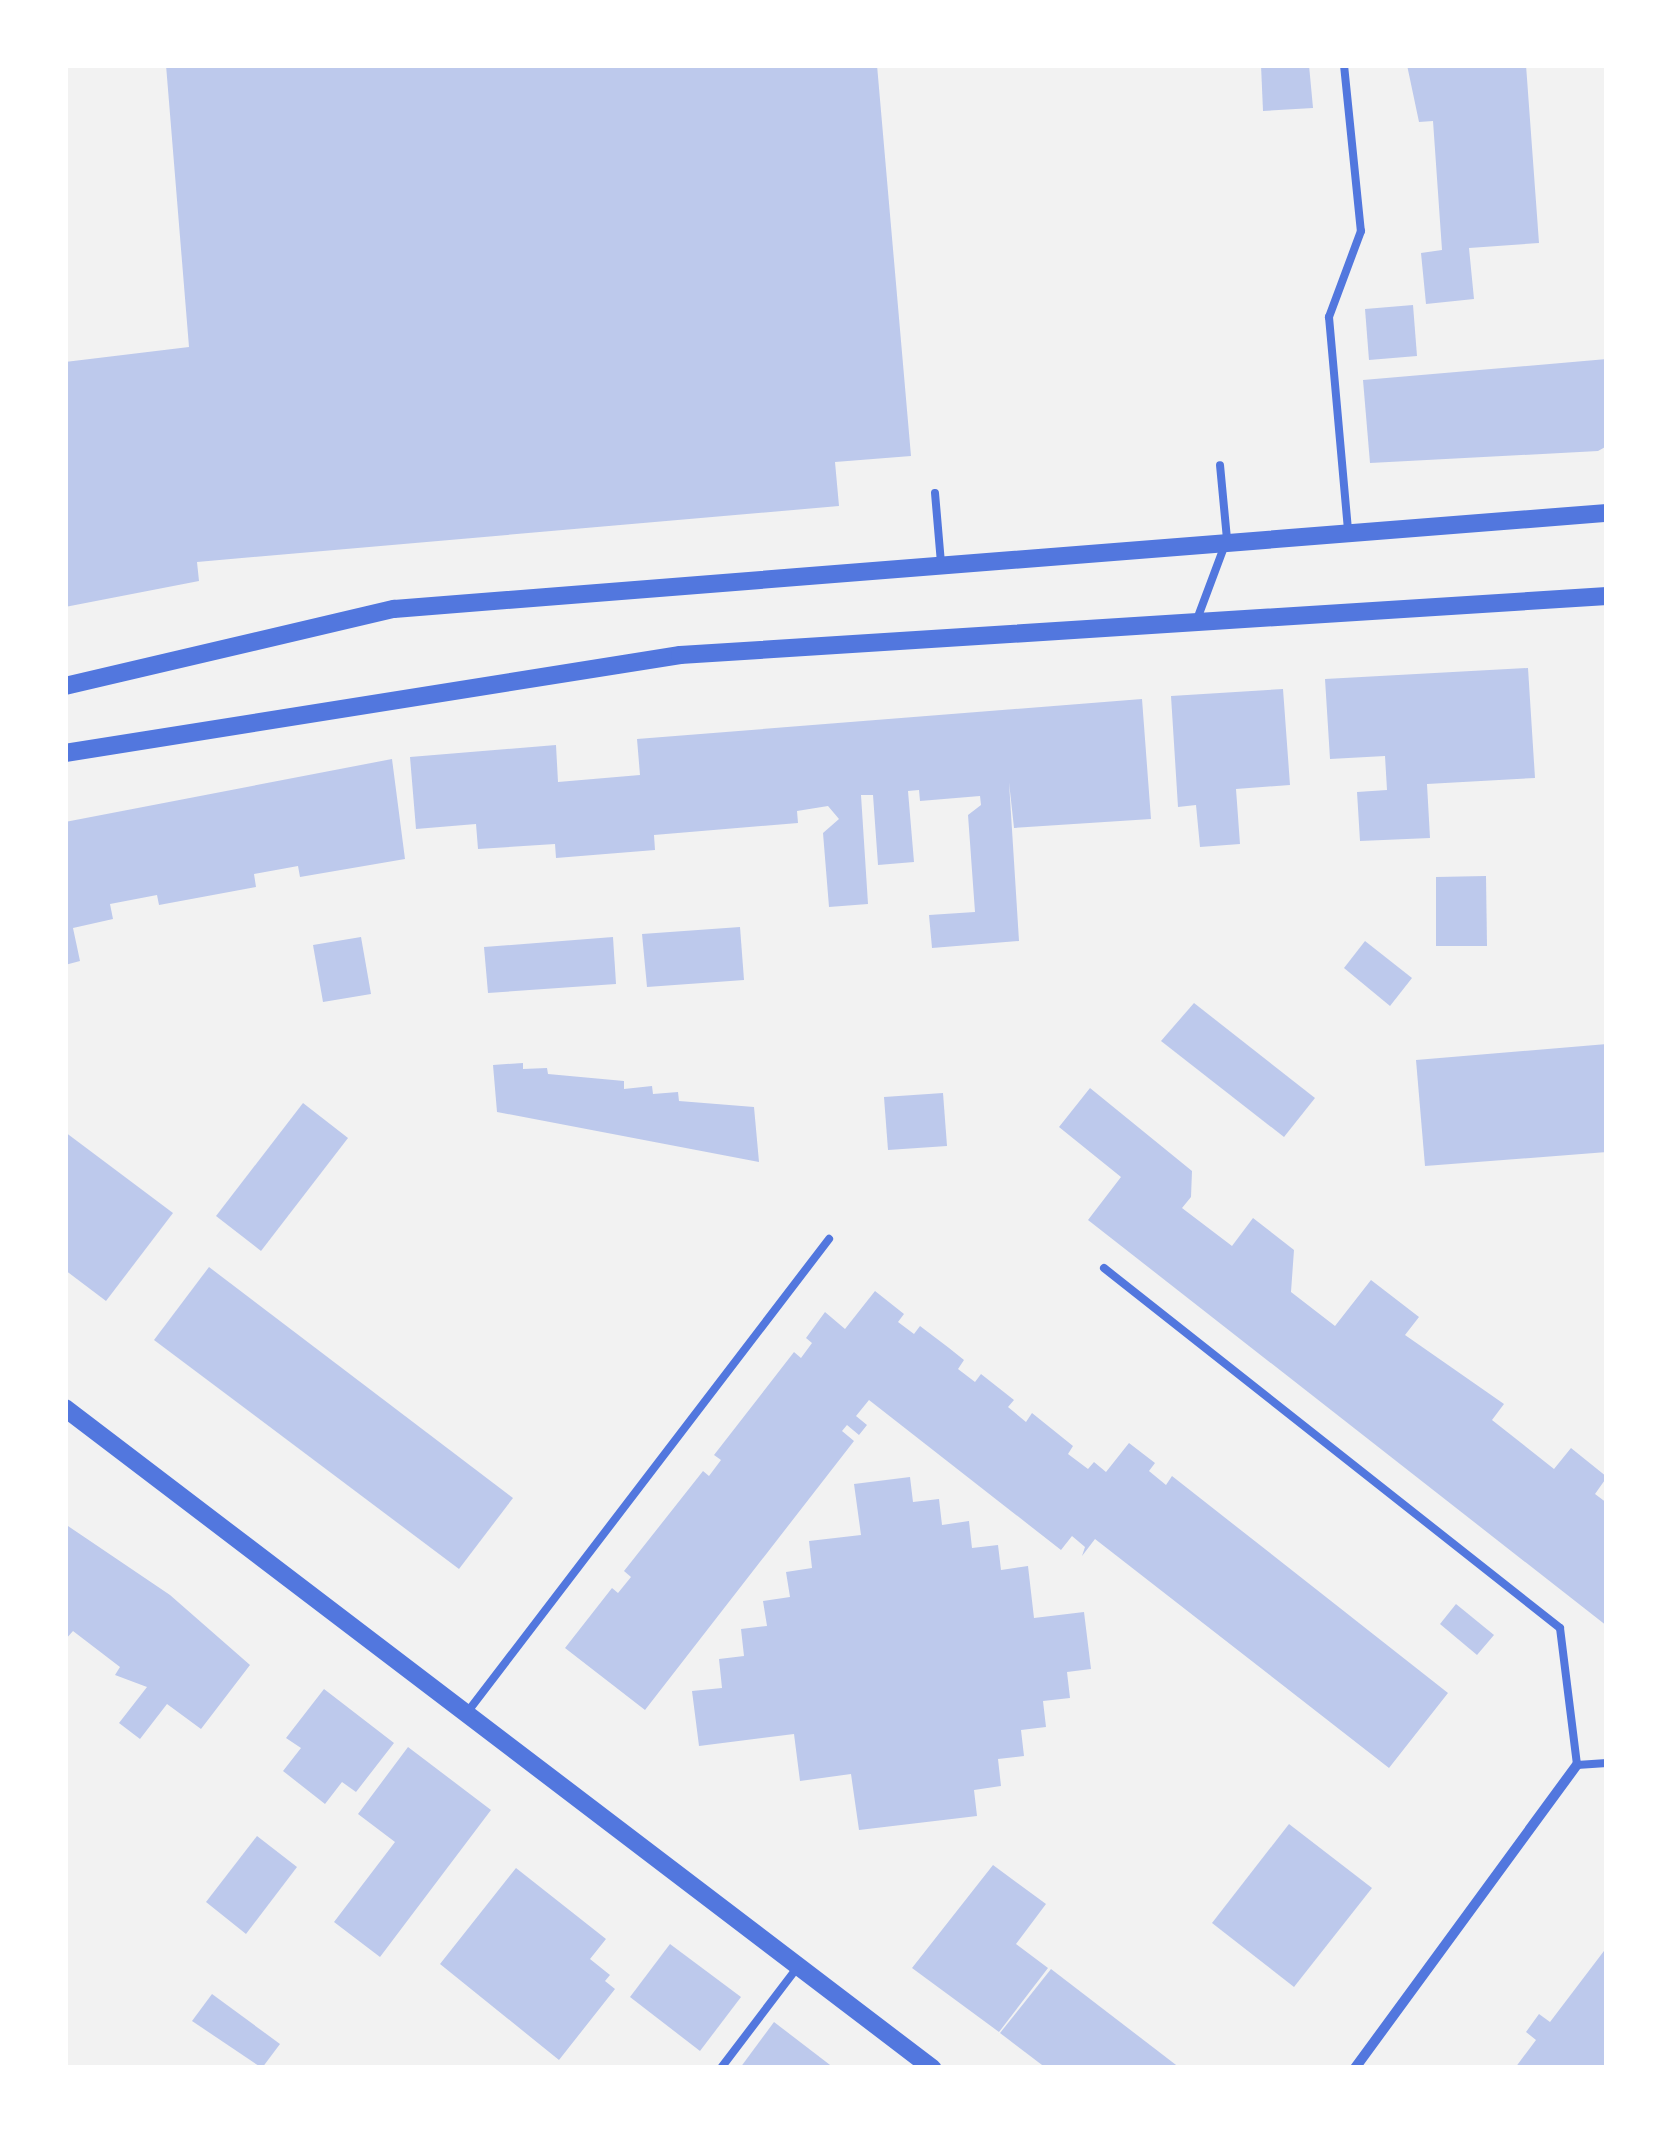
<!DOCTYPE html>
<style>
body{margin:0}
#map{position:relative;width:1672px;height:2133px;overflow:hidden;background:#f2f2f2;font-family:"Zilla Slab",serif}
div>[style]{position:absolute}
.building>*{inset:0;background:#bdc9ec}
.service>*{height:8px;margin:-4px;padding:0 4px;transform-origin:4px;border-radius:4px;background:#5277de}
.minor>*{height:10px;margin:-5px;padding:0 5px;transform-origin:5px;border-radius:5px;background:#5277de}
.tertiary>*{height:18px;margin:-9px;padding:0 9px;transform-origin:9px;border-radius:9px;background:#5277de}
span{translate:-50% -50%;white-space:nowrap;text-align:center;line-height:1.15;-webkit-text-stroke:8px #fff;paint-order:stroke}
.frame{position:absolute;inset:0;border:68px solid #fff;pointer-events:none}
</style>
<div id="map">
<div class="building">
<i style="clip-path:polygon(166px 65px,877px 65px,911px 456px,835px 462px,839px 506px,197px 562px,199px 581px,65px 607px,65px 362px,189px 347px)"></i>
<i style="clip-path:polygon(1261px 65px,1309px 65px,1313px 108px,1263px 111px)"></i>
<i style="clip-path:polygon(1407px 65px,1526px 65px,1539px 243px,1469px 248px,1474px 299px,1426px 304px,1421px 253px,1442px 250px,1433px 121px,1419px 122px)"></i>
<i style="clip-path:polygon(1413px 305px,1417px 356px,1369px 360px,1365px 309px)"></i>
<i style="clip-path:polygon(1607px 359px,1607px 446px,1598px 451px,1370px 463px,1363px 380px)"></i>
<i style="clip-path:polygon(1528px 668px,1535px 778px,1427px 784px,1430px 838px,1360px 841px,1357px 792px,1387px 790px,1385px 756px,1330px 759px,1325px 679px)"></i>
<i style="clip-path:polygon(1283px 689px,1290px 785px,1236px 789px,1240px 844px,1200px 847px,1196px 805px,1178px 807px,1171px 696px)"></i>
<i style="clip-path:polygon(1142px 699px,1151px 819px,1014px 828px,1009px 782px,1019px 941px,932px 948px,929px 915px,975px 912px,968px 815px,981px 805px,980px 796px,920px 801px,919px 790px,908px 791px,914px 862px,878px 865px,873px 795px,861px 795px,868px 904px,829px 907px,823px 833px,839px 819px,828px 806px,797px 811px,798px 823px,654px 835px,655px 850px,556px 858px,555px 844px,478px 849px,476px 824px,416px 829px,410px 757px,556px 745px,558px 782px,640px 775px,637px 739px)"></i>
<i style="clip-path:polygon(392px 759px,405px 859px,300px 877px,298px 866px,254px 874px,256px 887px,159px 905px,157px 895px,110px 904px,113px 919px,73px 928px,80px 961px,65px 965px,65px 822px)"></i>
<i style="clip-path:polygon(1486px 876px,1487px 946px,1436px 946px,1436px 877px)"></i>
<i style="clip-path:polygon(740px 927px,744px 980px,647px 987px,642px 934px)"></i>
<i style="clip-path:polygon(361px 937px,371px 994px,323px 1002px,313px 945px)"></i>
<i style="clip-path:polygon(613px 937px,616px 984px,488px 993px,484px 947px)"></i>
<i style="clip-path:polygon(1365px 941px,1412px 978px,1390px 1006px,1344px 968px)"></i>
<i style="clip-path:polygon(1194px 1003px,1315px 1098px,1284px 1137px,1161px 1041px)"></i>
<i style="clip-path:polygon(1607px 1044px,1607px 1152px,1425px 1166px,1416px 1060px)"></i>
<i style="clip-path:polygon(523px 1063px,523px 1069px,547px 1068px,548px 1074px,624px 1081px,624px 1089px,652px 1086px,653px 1094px,678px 1092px,679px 1101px,754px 1107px,759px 1162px,497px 1112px,493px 1065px)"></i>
<i style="clip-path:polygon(1090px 1088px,1192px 1171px,1191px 1197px,1182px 1208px,1232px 1246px,1253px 1218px,1294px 1250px,1291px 1292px,1335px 1326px,1371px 1280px,1419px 1317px,1405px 1335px,1504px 1404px,1492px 1420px,1554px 1469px,1571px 1448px,1607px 1477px,1595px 1494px,1607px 1503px,1607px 1626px,1088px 1220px,1121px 1177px,1059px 1127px)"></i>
<i style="clip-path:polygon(943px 1093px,947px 1146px,888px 1150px,884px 1097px)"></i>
<i style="clip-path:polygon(303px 1103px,348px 1138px,261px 1251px,216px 1216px)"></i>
<i style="clip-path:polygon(65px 1132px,173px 1213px,106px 1301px,65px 1270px)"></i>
<i style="clip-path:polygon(209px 1267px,513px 1498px,459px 1569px,154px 1340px)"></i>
<i style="clip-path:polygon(875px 1291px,904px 1314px,898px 1322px,914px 1334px,920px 1326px,949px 1348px,964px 1360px,958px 1369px,975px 1382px,981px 1374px,1014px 1400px,1008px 1407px,1026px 1422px,1032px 1413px,1073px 1446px,1068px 1454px,1088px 1469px,1094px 1462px,1106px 1472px,1129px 1443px,1155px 1463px,1149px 1471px,1166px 1485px,1172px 1476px,1448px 1693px,1389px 1768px,1095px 1539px,1082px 1556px,1085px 1547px,1072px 1536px,1061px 1550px,869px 1400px,856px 1416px,867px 1425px,859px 1435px,847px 1425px,842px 1431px,854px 1441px,645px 1710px,565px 1648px,612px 1588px,618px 1593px,631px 1577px,624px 1571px,703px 1471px,709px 1476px,721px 1460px,714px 1455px,794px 1352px,801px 1358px,812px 1343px,806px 1338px,825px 1312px,845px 1329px)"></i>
<i style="clip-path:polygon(910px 1477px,913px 1502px,939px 1499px,942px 1525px,969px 1521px,972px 1548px,998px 1545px,1001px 1570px,1028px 1566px,1034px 1618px,1084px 1612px,1091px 1669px,1067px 1672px,1070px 1698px,1043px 1701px,1046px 1727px,1021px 1730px,1024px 1756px,998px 1759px,1001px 1786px,974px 1790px,977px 1816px,859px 1830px,851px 1774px,800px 1781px,794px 1734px,699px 1746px,692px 1691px,722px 1688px,719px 1659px,744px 1656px,741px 1629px,767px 1626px,763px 1601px,790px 1597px,786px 1572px,812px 1568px,809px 1541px,861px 1535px,854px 1484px)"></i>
<i style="clip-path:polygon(65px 1524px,170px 1595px,250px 1665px,201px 1729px,167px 1704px,140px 1739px,119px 1723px,147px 1687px,115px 1675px,120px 1667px,73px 1631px,65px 1640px)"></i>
<i style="clip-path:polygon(1456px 1604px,1494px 1635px,1477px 1655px,1440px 1624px)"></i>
<i style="clip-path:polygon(324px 1689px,394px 1743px,356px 1792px,342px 1782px,325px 1804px,283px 1771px,301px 1748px,286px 1738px)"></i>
<i style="clip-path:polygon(408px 1747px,491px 1810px,380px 1957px,334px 1922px,395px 1842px,358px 1814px)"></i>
<i style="clip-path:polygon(1289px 1824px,1372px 1888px,1294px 1987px,1212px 1923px)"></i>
<i style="clip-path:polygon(257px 1836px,297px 1867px,246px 1934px,206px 1902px)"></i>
<i style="clip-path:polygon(993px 1865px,1046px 1904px,1016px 1944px,1048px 1968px,999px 2032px,912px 1968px)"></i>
<i style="clip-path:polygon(516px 1868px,606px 1939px,590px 1959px,610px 1975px,605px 1981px,615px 1989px,559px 2060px,440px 1964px)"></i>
<i style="clip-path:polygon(670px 1944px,741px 1997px,700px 2051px,630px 1997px)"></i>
<i style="clip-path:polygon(1607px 1947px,1607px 2068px,1515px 2068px,1536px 2040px,1526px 2032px,1539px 2014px,1550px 2022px)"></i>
<i style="clip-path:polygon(1051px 1969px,1180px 2068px,1046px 2068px,1000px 2033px)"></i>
<i style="clip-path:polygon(212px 1994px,280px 2044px,262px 2068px,192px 2021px)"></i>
<i style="clip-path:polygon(774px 2022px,834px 2068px,740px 2068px)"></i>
</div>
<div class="service">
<i style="left:1344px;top:65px;width:167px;rotate:84.2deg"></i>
<i style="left:1361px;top:231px;width:92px;rotate:110.4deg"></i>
<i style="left:1329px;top:317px;width:213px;rotate:84.9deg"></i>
<i style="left:935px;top:493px;width:70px;rotate:85.1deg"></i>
<i style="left:1196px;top:622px;width:89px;rotate:-69.5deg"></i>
<i style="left:1227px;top:539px;width:74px;rotate:-95.4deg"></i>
<i style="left:1104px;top:1268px;width:581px;rotate:38.29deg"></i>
<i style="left:1560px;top:1628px;width:138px;rotate:82.9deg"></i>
<i style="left:1577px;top:1765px;width:30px;rotate:-4deg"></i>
<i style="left:469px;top:1710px;width:593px;rotate:-52.61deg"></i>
<i style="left:721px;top:2068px;width:126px;rotate:-52.8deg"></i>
</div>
<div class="minor">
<i style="left:1355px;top:2068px;width:376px;rotate:-53.8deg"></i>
</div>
<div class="tertiary">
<i style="left:65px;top:686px;width:338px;rotate:-13.2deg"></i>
<i style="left:394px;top:609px;width:1217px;rotate:-4.53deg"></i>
<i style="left:65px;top:753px;width:623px;rotate:-9.05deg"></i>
<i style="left:680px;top:655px;width:929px;rotate:-3.64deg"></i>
<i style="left:65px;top:1408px;width:1090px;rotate:37.28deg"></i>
</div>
<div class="frame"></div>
</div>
